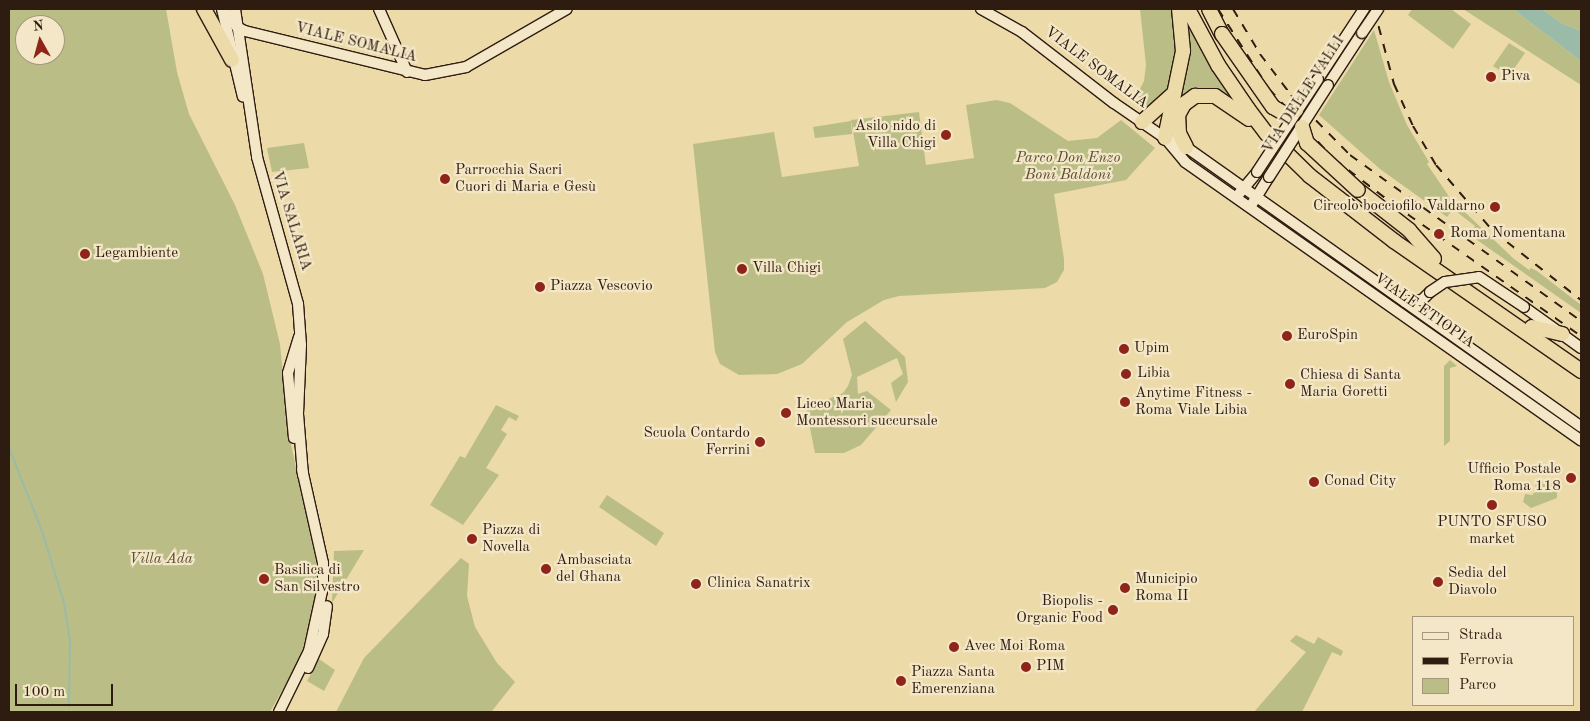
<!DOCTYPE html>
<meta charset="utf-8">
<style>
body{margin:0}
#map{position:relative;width:1590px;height:721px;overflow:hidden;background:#ecdaa9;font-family:"Old Standard TT",serif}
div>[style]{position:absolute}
.green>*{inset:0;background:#babe86}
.water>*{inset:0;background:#99bba8}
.stream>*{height:2px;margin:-1px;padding:0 1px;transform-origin:1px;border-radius:1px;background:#99bba8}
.roads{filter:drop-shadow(1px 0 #2f1c11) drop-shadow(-1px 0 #2f1c11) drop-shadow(0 1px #2f1c11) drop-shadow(0 -1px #2f1c11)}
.secondary>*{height:10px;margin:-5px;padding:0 5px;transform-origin:5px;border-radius:5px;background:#f3e7c7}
.highway>*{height:14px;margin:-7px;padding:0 7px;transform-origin:7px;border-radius:7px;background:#ecdaa9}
.rail>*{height:2px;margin-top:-1px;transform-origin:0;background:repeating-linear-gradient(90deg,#2f1c11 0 9px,transparent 0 18px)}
.bridges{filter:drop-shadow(1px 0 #2f1c11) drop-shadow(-1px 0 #2f1c11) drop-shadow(0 1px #2f1c11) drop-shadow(0 -1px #2f1c11)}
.secondary-bridge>*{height:10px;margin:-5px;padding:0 5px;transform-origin:5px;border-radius:5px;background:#f3e7c7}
.highway-bridge>*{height:14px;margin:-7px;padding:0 7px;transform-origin:7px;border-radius:7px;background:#ecdaa9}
.dots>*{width:14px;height:14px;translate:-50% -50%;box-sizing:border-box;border:2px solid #f3e7c7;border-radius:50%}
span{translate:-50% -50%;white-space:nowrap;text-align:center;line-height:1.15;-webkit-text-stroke:4.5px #f3e7c7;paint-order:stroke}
.street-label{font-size:15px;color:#2f1c11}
.poi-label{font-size:15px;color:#2f1c11}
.left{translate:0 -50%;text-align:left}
.right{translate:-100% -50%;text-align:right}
.park-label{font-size:15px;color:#594d34;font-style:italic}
.frame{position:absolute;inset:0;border:10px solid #2f1c11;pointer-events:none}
.legend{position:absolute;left:1412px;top:616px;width:162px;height:90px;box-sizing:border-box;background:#f3e7c7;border:1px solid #a5967e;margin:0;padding:6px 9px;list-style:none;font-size:15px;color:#2f1c11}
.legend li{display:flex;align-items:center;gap:10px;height:25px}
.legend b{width:25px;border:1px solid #a5967e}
.north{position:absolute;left:15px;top:15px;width:50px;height:50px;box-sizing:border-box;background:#f3e7c7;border:1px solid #a5967e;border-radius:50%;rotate:353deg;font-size:14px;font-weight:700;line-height:20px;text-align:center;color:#2f1c11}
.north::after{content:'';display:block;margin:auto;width:18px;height:22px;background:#8f2418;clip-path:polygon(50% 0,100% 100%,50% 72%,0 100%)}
.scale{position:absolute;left:15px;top:684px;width:98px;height:22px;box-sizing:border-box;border:2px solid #2f1c11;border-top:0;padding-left:6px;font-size:15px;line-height:18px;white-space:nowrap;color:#2f1c11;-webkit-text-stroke:4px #f3e7c7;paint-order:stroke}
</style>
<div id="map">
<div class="green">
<i style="clip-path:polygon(evenodd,9px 9px,166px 9px,177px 72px,189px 114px,235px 205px,263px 274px,280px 344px,289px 435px,317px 565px,319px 581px,301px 657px,270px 712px,9px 712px,9px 9px,25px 25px,55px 25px,55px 55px,25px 55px,25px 25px)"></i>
<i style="clip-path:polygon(1140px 9px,1176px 9px,1180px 46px,1172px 92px,1152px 110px,1137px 95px,1144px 81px,1146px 65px)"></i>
<i style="clip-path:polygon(1412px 9px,1451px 9px,1471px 24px,1453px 49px,1408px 15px)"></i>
<i style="clip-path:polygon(1463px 9px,1513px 9px,1581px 61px,1581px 85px)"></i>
<i style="clip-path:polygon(1542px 9px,1581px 9px,1581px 31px,1561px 23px)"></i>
<i style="clip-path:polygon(1184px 11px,1242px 107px,1208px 91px,1172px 117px)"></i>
<i style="clip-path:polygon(1374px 30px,1389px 82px,1407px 125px,1429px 162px,1427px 164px,1450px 198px,1514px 259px,1529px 270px,1531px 268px,1537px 271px,1581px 305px,1581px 313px,1470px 235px,1475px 226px,1453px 209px,1447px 217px,1380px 169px,1319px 115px)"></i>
<i style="clip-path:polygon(1509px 43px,1525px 53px,1509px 76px,1493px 66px)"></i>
<i style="clip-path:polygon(996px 100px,1010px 103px,1068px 141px,1097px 138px,1121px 120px,1155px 148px,1126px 180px,1054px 194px,1064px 259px,1064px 270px,1057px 282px,1045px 288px,899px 296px,884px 300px,847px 322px,802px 364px,777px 374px,739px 375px,720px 364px,715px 352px,693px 144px,774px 132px,782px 177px,859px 166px,851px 120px,919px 112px,926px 165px,974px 158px,966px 105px)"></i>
<i style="clip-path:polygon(851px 121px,852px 134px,815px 138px,813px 127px)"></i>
<i style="clip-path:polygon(304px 143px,309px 168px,272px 172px,267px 148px)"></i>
<i style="clip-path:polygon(865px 321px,905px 357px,908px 382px,896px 402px,891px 383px,903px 374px,897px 358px,857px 377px,858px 394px,867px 391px,891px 410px,861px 445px,844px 453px,815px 453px,806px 408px,843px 393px,848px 386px,852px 375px,843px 339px)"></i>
<i style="clip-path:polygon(1450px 360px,1457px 366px,1450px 368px,1450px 441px,1444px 446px,1444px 366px)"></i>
<i style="clip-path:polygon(496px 405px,519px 416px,516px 421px,509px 417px,501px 430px,507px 434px,486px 468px,499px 475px,463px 525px,430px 505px,460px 456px,465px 458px)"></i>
<i style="clip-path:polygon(1557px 481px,1557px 498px,1531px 508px,1523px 502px,1525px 494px,1532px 495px,1535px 492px,1536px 482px)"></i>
<i style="clip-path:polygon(607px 495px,664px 533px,656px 546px,599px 507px)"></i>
<i style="clip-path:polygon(364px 550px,332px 603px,334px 551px)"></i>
<i style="clip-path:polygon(461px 558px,469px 564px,467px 596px,475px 627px,497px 663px,515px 682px,492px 711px,336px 712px,364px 658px)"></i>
<i style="clip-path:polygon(1296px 635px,1314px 644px,1318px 637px,1343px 651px,1341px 656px,1332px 652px,1302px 712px,1254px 712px,1306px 652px,1290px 641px)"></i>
<i style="clip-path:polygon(319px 659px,335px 670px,324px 691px,307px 681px)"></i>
</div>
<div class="water">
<i style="clip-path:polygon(1513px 9px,1542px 9px,1561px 23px,1581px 31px,1581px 61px)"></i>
</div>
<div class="stream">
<i style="left:9px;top:448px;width:89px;rotate:68.3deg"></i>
<i style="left:42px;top:531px;width:75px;rotate:73deg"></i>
<i style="left:64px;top:603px;width:37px;rotate:81deg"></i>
<i style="left:70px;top:640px;width:67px;rotate:90.9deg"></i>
</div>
<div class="roads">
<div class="secondary">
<i style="left:222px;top:9px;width:90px;rotate:76.6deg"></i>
<i style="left:223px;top:9px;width:23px;rotate:52deg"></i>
<i style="left:237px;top:27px;width:9px;rotate:27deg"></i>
<i style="left:245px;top:31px;width:185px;rotate:13.7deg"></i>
<i style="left:425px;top:75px;width:42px;rotate:-11deg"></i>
<i style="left:466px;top:67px;width:116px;rotate:-29.9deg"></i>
<i style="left:235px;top:9px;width:150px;rotate:81.5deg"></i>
<i style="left:257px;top:157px;width:153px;rotate:74.4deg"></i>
<i style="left:298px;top:304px;width:41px;rotate:85.8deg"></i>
<i style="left:301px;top:345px;width:69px;rotate:92.5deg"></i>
<i style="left:298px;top:414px;width:61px;rotate:85.3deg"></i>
<i style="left:379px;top:9px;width:69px;rotate:66deg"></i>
<i style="left:981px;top:9px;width:47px;rotate:29.3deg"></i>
<i style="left:1022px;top:32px;width:116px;rotate:37.7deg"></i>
<i style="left:1114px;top:103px;width:62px;rotate:34.5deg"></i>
<i style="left:1165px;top:138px;width:23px;rotate:23deg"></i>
<i style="left:1186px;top:147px;width:484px;rotate:35.3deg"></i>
<i style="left:1318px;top:79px;width:84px;rotate:-56.7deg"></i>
<i style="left:1328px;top:85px;width:62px;rotate:-56.8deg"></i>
<i style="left:1166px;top:139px;width:30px;rotate:50deg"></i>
<i style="left:1185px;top:162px;width:484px;rotate:35.1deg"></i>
<i style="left:1238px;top:195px;width:30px;rotate:-50deg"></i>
<i style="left:1252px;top:204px;width:32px;rotate:-58deg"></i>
<i style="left:1405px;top:302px;width:17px;rotate:-7deg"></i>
<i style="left:1422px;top:300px;width:11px;rotate:-45deg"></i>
<i style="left:1524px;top:307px;width:70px;rotate:35.7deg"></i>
<i style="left:294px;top:438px;width:65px;rotate:-95.3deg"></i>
<i style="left:288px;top:373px;width:38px;rotate:-73deg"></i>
<i style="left:308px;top:668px;width:37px;rotate:-66deg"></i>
<i style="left:323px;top:634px;width:28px;rotate:-82deg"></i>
<i style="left:279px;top:712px;width:68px;rotate:-63.8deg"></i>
<i style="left:309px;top:651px;width:66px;rotate:-77.7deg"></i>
<i style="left:323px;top:587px;width:24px;rotate:-90deg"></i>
<i style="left:323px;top:563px;width:96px;rotate:-102.6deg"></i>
</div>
<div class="highway">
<i style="left:204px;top:9px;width:58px;rotate:61.2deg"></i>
<i style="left:1188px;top:9px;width:64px;rotate:61.8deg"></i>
<i style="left:1218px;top:65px;width:53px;rotate:55.7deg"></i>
<i style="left:1248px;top:109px;width:31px;rotate:53deg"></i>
<i style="left:1267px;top:134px;width:60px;rotate:44.3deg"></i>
<i style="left:1310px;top:176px;width:106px;rotate:37.7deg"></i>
<i style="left:1394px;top:241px;width:228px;rotate:34.8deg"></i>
<i style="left:1209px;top:9px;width:28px;rotate:63deg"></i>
<i style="left:1142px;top:122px;width:42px;rotate:-42.1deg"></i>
<i style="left:1165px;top:138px;width:89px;rotate:-78.3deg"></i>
<i style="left:1183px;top:51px;width:42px;rotate:-95.4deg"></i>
<i style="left:1186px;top:147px;width:16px;rotate:-117deg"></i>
<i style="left:1179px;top:133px;width:18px;rotate:-93deg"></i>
<i style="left:1178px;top:115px;width:13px;rotate:-61deg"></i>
<i style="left:1184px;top:104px;width:14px;rotate:-36deg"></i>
<i style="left:1195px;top:96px;width:20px"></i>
<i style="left:1215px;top:96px;width:41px;rotate:34.1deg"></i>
<i style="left:1358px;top:190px;width:65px;rotate:38.1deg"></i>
<i style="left:1409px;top:230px;width:38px;rotate:49deg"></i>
<i style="left:1532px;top:327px;width:31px;rotate:13deg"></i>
</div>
</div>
<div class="rail">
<i style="left:1218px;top:9px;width:95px;rotate:57.5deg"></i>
<i style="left:1269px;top:89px;width:96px;rotate:47.1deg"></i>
<i style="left:1334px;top:159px;width:74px;rotate:37.3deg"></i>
<i style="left:1393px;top:204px;width:230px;rotate:35.1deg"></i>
<i style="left:1233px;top:9px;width:52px;rotate:59deg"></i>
<i style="left:1260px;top:54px;width:51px;rotate:52.9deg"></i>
<i style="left:1291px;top:95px;width:84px;rotate:45.5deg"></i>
<i style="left:1350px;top:155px;width:284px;rotate:35.7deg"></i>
<i style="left:1374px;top:9px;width:78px;rotate:75.1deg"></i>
<i style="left:1394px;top:84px;width:46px;rotate:65.7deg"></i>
<i style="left:1413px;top:126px;width:45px;rotate:59.5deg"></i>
<i style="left:1436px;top:165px;width:87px;rotate:49.2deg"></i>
<i style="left:1493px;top:231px;width:112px;rotate:38.1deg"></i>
</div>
<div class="bridges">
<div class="secondary-bridge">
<i style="left:1362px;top:33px;width:29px;rotate:-56deg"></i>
<i style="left:1257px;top:172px;width:111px;rotate:-56.7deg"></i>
<i style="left:1269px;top:177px;width:109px;rotate:-57.3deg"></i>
<i style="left:1430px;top:292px;width:18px;rotate:-34deg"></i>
<i style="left:1445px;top:282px;width:34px;rotate:-8deg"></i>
<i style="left:1479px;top:277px;width:54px;rotate:33.7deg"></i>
</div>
<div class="highway-bridge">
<i style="left:1222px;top:34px;width:89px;rotate:55.1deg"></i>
<i style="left:1273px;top:107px;width:14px;rotate:30deg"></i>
<i style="left:1285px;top:114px;width:12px;rotate:-20deg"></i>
<i style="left:1302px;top:127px;width:17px;rotate:73deg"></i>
<i style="left:1307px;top:143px;width:69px;rotate:42.7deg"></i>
</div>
</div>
<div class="dots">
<i style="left:1491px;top:77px;background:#8f2418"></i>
<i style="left:946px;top:135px;background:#8f2418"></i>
<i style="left:445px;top:179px;background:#8f2418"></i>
<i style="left:1495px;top:207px;background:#8f2418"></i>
<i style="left:1439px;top:234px;background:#8f2418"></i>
<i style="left:85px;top:254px;background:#8f2418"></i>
<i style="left:742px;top:269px;background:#8f2418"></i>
<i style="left:540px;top:287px;background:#8f2418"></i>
<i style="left:1287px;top:336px;background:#8f2418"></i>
<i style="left:1124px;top:349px;background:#8f2418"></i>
<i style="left:1126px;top:374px;background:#8f2418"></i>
<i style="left:1290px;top:384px;background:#8f2418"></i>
<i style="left:1125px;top:402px;background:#8f2418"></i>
<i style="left:786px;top:413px;background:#8f2418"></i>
<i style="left:760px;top:442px;background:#8f2418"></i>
<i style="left:1571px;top:478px;background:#8f2418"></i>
<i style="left:1314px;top:482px;background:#8f2418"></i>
<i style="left:1492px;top:505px;background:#8f2418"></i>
<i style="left:472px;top:539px;background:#8f2418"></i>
<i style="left:546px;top:569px;background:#8f2418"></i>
<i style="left:264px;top:579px;background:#8f2418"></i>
<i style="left:1438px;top:582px;background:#8f2418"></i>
<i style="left:696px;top:584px;background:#8f2418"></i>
<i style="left:1125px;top:588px;background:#8f2418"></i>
<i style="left:1113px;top:610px;background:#8f2418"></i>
<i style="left:954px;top:647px;background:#8f2418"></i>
<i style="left:1026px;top:667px;background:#8f2418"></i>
<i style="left:901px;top:681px;background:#8f2418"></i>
</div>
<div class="street-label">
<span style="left:356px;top:43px;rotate:14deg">VIALE SOMALIA</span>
<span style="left:1096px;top:68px;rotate:37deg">VIALE SOMALIA</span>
<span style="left:1304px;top:95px;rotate:-57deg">VIA DELLE VALLI</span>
<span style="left:291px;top:221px;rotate:73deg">VIA SALARIA</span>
<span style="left:1424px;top:311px;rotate:35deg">VIALE ETIOPIA</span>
</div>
<div class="poi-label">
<span class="left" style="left:1501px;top:77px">Piva</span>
<span class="right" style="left:936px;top:135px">Asilo nido di<br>Villa Chigi</span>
<span class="left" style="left:455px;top:179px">Parrocchia Sacri<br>Cuori di Maria e Gesù</span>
<span class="right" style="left:1485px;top:207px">Circolo bocciofilo Valdarno</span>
<span class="left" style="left:1450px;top:234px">Roma Nomentana</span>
<span class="left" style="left:95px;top:254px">Legambiente</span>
<span class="left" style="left:752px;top:269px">Villa Chigi</span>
<span class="left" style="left:550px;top:287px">Piazza Vescovio</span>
<span class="left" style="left:1297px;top:336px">EuroSpin</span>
<span class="left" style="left:1134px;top:349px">Upim</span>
<span class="left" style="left:1137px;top:374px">Libia</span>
<span class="left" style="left:1300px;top:384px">Chiesa di Santa<br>Maria Goretti</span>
<span class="left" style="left:1135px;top:402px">Anytime Fitness -<br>Roma Viale Libia</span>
<span class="left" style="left:796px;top:413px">Liceo Maria<br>Montessori succursale</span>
<span class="right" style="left:750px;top:442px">Scuola Contardo<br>Ferrini</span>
<span class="right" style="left:1561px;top:478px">Ufficio Postale<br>Roma 118</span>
<span class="left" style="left:1324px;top:482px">Conad City</span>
<span style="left:1492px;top:531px">PUNTO SFUSO<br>market</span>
<span class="left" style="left:482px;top:539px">Piazza di<br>Novella</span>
<span class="left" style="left:556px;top:569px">Ambasciata<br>del Ghana</span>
<span class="left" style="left:274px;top:579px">Basilica di<br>San Silvestro</span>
<span class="left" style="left:1448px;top:582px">Sedia del<br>Diavolo</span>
<span class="left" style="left:1135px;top:588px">Municipio<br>Roma II</span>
<span class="left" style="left:707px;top:584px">Clinica Sanatrix</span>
<span class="right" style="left:1103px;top:610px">Biopolis -<br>Organic Food</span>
<span class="left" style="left:964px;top:647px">Avec Moi Roma</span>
<span class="left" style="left:1036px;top:667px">PIM</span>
<span class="left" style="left:911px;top:681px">Piazza Santa<br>Emerenziana</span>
</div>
<div class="park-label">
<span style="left:1068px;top:167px">Parco Don Enzo<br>Boni Baldoni</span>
<span style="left:161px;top:560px">Villa Ada</span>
</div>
<div class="frame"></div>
<ul class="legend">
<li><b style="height:6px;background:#f3e7c7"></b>Strada</li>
<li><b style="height:6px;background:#2f1c11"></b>Ferrovia</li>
<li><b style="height:14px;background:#babe86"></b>Parco</li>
</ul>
<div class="north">N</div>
<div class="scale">100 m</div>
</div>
